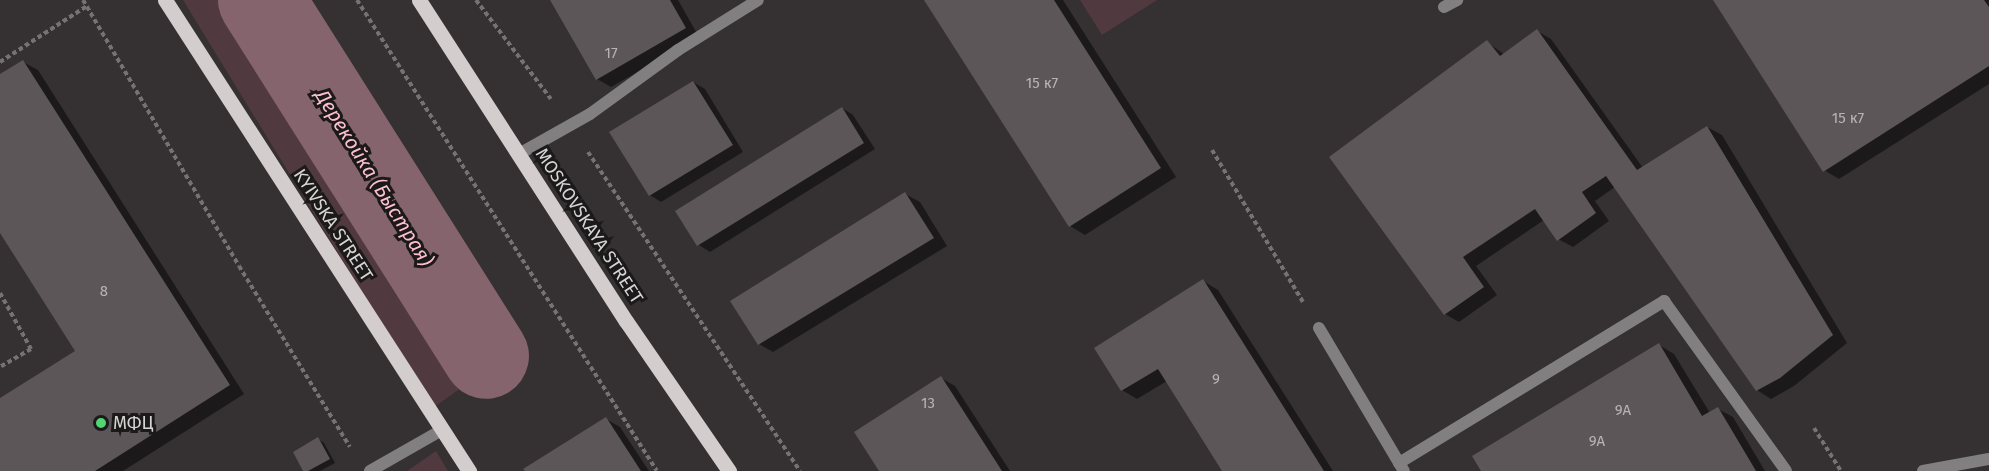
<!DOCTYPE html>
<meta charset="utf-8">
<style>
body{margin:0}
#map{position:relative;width:1989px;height:471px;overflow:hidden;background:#353031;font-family:"Fira Sans",sans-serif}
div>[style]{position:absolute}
.green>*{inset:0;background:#513940}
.shadow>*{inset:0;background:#0007}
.river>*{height:86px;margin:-43px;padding:0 43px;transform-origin:43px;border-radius:43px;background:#85646e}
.building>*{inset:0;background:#5c5658}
.path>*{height:4px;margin-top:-2px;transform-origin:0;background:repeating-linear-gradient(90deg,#767273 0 4.5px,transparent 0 7.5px)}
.service>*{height:12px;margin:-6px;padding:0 6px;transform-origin:6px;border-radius:6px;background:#827f80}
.minor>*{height:12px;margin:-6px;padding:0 6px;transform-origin:6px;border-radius:6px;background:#827f80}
.primary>*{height:15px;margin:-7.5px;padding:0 7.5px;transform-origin:7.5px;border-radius:7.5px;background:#d3cdce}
.dots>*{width:16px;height:16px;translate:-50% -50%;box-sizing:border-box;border:3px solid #1b1919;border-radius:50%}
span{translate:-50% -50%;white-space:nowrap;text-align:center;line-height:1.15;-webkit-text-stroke:6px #1b1919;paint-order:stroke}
.number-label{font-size:15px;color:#b8b4b5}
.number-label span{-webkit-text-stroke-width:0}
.street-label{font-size:18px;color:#d7d4d4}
.poi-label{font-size:18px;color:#d7d4d4}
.left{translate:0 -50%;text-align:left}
.water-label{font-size:20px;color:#fcbfd1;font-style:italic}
</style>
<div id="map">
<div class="green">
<i style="clip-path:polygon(183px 0,227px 0,468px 383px,433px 408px)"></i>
<i style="clip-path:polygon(1080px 0,1157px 0,1102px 35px)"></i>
<i style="clip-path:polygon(436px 451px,448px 471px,407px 471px)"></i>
</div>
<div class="shadow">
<i style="clip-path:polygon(551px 0,678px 0,699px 37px,611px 87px,597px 79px)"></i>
<i style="clip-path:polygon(925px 0,1063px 0,1176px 177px,1085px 235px,1070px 226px)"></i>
<i style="clip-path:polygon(1715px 0,1989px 0,1989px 84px,1839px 179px,1824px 170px)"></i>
<i style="clip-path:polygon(1537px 31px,1551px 39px,1643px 168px,1707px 127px,1722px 135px,1847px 343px,1794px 386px,1771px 399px,1757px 390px,1615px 187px,1595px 201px,1609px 221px,1573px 247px,1558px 239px,1544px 220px,1476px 266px,1497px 295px,1459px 322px,1445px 314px,1487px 42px,1505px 55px)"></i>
<i style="clip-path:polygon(23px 62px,38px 70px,244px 394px,123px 471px,0 471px,0 400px,77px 351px,0 230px,0 76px)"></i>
<i style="clip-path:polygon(693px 82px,705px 89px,743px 152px,661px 202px,650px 195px)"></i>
<i style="clip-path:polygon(842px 108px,853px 115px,875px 149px,710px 252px,699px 245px,677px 212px)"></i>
<i style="clip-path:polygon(905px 194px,920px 202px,947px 246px,773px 352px,759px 344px)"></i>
<i style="clip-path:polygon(1203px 281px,1218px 290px,1333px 471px,1224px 471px,1167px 381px,1137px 399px,1122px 390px)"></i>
<i style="clip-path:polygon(1659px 345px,1674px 354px,1710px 413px,1718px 409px,1733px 417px,1765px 471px,1483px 471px)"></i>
<i style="clip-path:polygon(941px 378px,955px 386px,1010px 471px,881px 471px)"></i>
<i style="clip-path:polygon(606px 419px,620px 427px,649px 471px,527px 471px)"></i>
<i style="clip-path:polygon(318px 439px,324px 443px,335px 463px,320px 471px,305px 471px)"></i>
</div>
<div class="river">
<i style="left:261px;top:0;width:421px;rotate:57.7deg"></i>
</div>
<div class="building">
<i style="clip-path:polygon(550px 0,670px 0,686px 28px,596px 80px)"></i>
<i style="clip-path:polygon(924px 0,1054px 0,1161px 168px,1069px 227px)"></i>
<i style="clip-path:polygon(1713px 0,1984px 0,1989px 7px,1989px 66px,1823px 172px)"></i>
<i style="clip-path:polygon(1537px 29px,1637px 170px,1707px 126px,1833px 335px,1780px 378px,1756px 391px,1606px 176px,1582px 192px,1596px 213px,1557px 241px,1535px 209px,1463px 257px,1484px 287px,1444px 315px,1329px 157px,1487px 40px,1500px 56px)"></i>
<i style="clip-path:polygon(23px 60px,230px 385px,95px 471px,0 471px,0 398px,75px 351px,0 233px,0 74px)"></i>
<i style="clip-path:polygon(693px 81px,733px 145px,649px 196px,609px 132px)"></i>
<i style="clip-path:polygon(842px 107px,864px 143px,697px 246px,675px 211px)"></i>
<i style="clip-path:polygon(905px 192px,934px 238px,758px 345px,730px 301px)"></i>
<i style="clip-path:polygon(1203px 279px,1324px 471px,1222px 471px,1158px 369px,1121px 391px,1094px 348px)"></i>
<i style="clip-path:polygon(1659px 343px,1702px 416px,1718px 407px,1756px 471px,1481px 471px,1472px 456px)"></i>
<i style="clip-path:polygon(941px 376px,1002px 471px,879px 471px,854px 432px)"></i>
<i style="clip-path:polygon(606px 417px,641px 471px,525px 471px,523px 469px)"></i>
<i style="clip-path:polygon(318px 437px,330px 459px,308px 471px,303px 471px,293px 452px)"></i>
</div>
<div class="path">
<i style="left:83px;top:0;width:308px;rotate:59.6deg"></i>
<i style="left:239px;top:266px;width:212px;rotate:58.5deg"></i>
<i style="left:357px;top:0;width:558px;rotate:57.51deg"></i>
<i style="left:476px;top:0;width:124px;rotate:52.9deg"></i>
<i style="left:0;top:62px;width:103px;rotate:-32.8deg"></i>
<i style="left:1212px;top:150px;width:177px;rotate:59.1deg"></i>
<i style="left:588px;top:152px;width:383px;rotate:56.4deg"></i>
<i style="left:0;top:293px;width:64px;rotate:61deg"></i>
<i style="left:31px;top:349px;width:36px;rotate:150deg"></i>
<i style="left:1814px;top:428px;width:51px;rotate:57.9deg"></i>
</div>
<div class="service">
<i style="left:1444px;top:7px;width:15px;rotate:-28deg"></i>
<i style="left:519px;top:154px;width:81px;rotate:-29.4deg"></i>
<i style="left:590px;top:114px;width:109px;rotate:-36deg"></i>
<i style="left:678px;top:50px;width:94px;rotate:-32deg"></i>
<i style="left:1319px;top:328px;width:166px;rotate:59.3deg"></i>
<i style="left:1399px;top:463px;width:311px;rotate:-31.4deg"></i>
<i style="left:1664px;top:301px;width:209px;rotate:54.3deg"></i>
<i style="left:1923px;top:471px;width:67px;rotate:-10.3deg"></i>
</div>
<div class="minor">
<i style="left:370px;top:471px;width:83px;rotate:-29.7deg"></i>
</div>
<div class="primary">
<i style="left:165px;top:0;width:561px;rotate:57.16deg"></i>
<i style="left:419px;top:0;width:382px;rotate:57.2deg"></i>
<i style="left:626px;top:321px;width:182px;rotate:55.5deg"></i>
</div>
<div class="dots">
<i style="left:101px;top:423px;background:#52d673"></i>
</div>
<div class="number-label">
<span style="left:611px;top:54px">17</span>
<span style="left:1042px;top:84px">15 к7</span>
<span style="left:1848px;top:119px">15 к7</span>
<span style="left:104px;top:292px">8</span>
<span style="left:1216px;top:380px">9</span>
<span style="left:928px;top:404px">13</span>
<span style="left:1623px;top:411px">9А</span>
<span style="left:1597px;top:442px">9А</span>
</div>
<div class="street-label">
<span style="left:333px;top:225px;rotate:57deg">KYIVSKA STREET</span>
<span style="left:589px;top:226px;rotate:57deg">MOSKOVSKAYA STREET</span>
</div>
<div class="poi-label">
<span class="left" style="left:113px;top:423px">МФЦ</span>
</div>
<div class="water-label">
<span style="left:374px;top:178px;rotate:58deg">Дерекойка (Быстрая)</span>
</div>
</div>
